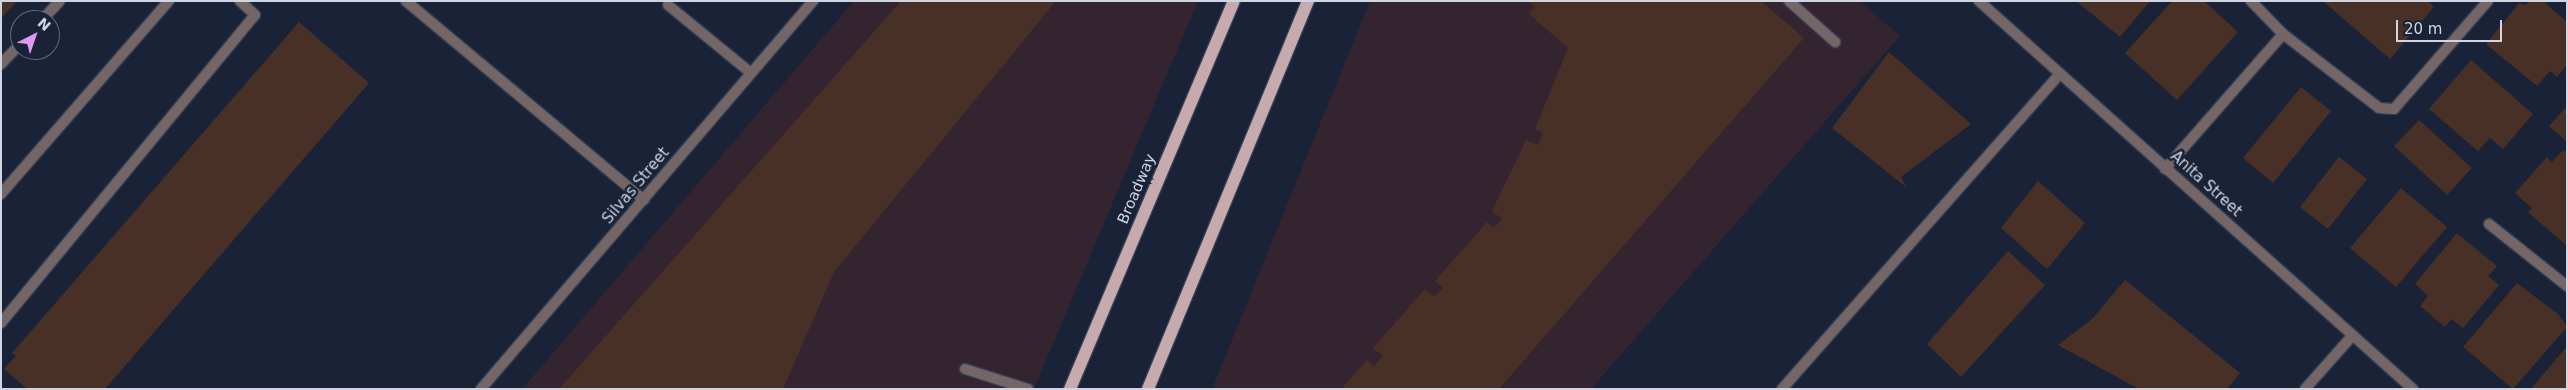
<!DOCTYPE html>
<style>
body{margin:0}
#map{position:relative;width:2568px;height:390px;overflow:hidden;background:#192236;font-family:"DejaVu Sans",sans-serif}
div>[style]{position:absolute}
.commercial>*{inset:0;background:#332430}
.building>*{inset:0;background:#493026}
.roads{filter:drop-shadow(1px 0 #363f52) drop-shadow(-1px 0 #363f52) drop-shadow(0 1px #363f52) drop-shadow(0 -1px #363f52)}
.service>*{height:10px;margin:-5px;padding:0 5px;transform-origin:5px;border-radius:5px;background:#746667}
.minor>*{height:10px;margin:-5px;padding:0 5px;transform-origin:5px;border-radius:5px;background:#746667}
.tertiary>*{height:10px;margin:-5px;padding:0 5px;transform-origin:5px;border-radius:5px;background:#746667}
.primary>*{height:12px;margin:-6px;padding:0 6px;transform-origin:6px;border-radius:6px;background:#c7aaad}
span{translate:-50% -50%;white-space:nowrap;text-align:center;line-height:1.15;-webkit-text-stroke:5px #192236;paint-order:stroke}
.street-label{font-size:15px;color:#cfd5e3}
.frame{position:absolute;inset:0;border:2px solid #cfd5e3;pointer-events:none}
.north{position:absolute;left:10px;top:10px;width:50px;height:50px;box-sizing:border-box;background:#192236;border:1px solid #626a7b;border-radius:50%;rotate:41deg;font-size:14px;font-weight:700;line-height:20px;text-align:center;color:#cfd5e3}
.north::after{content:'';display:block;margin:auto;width:18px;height:22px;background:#df98f2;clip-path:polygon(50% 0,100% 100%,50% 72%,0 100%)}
.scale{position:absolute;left:2396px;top:20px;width:106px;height:22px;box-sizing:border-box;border:2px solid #cfd5e3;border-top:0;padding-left:6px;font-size:15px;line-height:18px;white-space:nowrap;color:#cfd5e3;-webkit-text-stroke:4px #192236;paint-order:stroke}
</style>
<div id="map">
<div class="commercial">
<i style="clip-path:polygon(854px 1px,1198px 1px,1034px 389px,522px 389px)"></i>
<i style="clip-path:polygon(1370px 1px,1860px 1px,1900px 36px,1591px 389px,1212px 389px)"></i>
</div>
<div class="building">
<i style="clip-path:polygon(1px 1px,17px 1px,1px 19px)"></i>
<i style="clip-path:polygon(901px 1px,1056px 1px,834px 272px,783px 389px,559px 389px)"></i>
<i style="clip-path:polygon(1528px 1px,1761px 1px,1804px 38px,1499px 389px,1341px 389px,1367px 360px,1374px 366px,1383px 356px,1373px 348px,1425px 289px,1434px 297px,1443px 288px,1435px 281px,1487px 222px,1494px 228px,1502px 219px,1492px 211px,1526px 140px,1538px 145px,1543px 133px,1535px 129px,1568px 48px,1529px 14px,1535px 7px)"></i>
<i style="clip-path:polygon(2076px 1px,2150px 1px,2120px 37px)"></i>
<i style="clip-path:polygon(2172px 1px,2204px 1px,2238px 32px,2177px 100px,2125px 53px)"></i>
<i style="clip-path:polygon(2323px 1px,2428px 1px,2434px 7px,2390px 59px)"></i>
<i style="clip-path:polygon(2529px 1px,2543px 1px,2567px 22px,2567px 65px,2557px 77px,2550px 71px,2537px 86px,2486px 44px,2519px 3px,2526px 5px)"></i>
<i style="clip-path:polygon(299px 22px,369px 83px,105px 389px,27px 389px,4px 369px,16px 356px,12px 353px)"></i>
<i style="clip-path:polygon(1889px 52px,1971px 124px,1901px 177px,1906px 187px,1832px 128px)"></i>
<i style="clip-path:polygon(2471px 60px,2533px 114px,2503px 149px,2490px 138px,2478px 151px,2429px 109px)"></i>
<i style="clip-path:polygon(2301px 87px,2331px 111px,2273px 183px,2243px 158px)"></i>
<i style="clip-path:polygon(2567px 106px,2567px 142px,2549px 126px)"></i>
<i style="clip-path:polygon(2419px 120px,2472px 168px,2447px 195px,2394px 146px)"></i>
<i style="clip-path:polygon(2563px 150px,2567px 153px,2567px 246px,2528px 212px,2532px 208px,2515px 193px,2547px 157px,2552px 162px)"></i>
<i style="clip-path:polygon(2339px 157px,2367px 179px,2328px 229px,2300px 207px)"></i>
<i style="clip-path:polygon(2038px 181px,2085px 223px,2047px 269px,2001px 228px)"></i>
<i style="clip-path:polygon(2401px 188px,2447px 227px,2396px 287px,2350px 248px)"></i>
<i style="clip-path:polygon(2457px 233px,2497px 266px,2488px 276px,2499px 285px,2463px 328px,2451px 319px,2445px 327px,2420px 306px,2428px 296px,2415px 284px)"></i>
<i style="clip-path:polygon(2008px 251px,2045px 285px,1961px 377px,1927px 344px)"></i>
<i style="clip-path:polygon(2125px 280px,2240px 373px,2227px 389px,2139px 389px,2058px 345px,2092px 319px)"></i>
<i style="clip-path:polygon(2517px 283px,2558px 314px,2567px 327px,2513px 389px,2463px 347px)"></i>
<i style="clip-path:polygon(2567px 346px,2567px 389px,2531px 389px)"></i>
</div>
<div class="roads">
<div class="service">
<i style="left:406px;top:1px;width:310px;rotate:39.9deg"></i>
<i style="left:1789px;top:1px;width:62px;rotate:41.7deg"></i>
<i style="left:2251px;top:1px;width:46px;rotate:45.9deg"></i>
<i style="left:2283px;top:34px;width:121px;rotate:37.6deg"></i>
<i style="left:2379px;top:108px;width:15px;rotate:4deg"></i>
<i style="left:2394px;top:109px;width:143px;rotate:-49deg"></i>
<i style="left:668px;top:5px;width:107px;rotate:39.3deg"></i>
<i style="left:42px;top:20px;width:26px;rotate:-47deg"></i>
<i style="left:1px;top:64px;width:28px;rotate:-46deg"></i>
<i style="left:2165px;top:169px;width:179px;rotate:-48.8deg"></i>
<i style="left:1px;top:194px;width:256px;rotate:-49deg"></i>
<i style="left:2489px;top:224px;width:100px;rotate:38.5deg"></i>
<i style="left:1px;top:323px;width:399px;rotate:-50.5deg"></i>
<i style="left:255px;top:15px;width:21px;rotate:-137deg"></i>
<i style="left:965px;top:369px;width:66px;rotate:17.6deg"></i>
<i style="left:1782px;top:389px;width:420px;rotate:-48.6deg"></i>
<i style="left:2305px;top:389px;width:72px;rotate:-48.4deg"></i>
</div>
<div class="minor">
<i style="left:481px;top:389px;width:511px;rotate:-49.45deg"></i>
</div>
<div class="tertiary">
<i style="left:1979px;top:1px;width:582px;rotate:41.8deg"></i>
</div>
<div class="primary">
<i style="left:1070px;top:389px;width:421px;rotate:-67.1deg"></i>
<i style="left:1148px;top:389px;width:420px;rotate:-67.6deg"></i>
</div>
</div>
<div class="street-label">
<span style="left:2206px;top:184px;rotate:42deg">Anita Street</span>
<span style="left:636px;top:186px;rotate:-50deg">Silvas Street</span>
<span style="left:1137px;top:189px;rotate:-67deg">Broadway</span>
</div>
<div class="frame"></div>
<div class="north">N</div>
<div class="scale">20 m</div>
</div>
